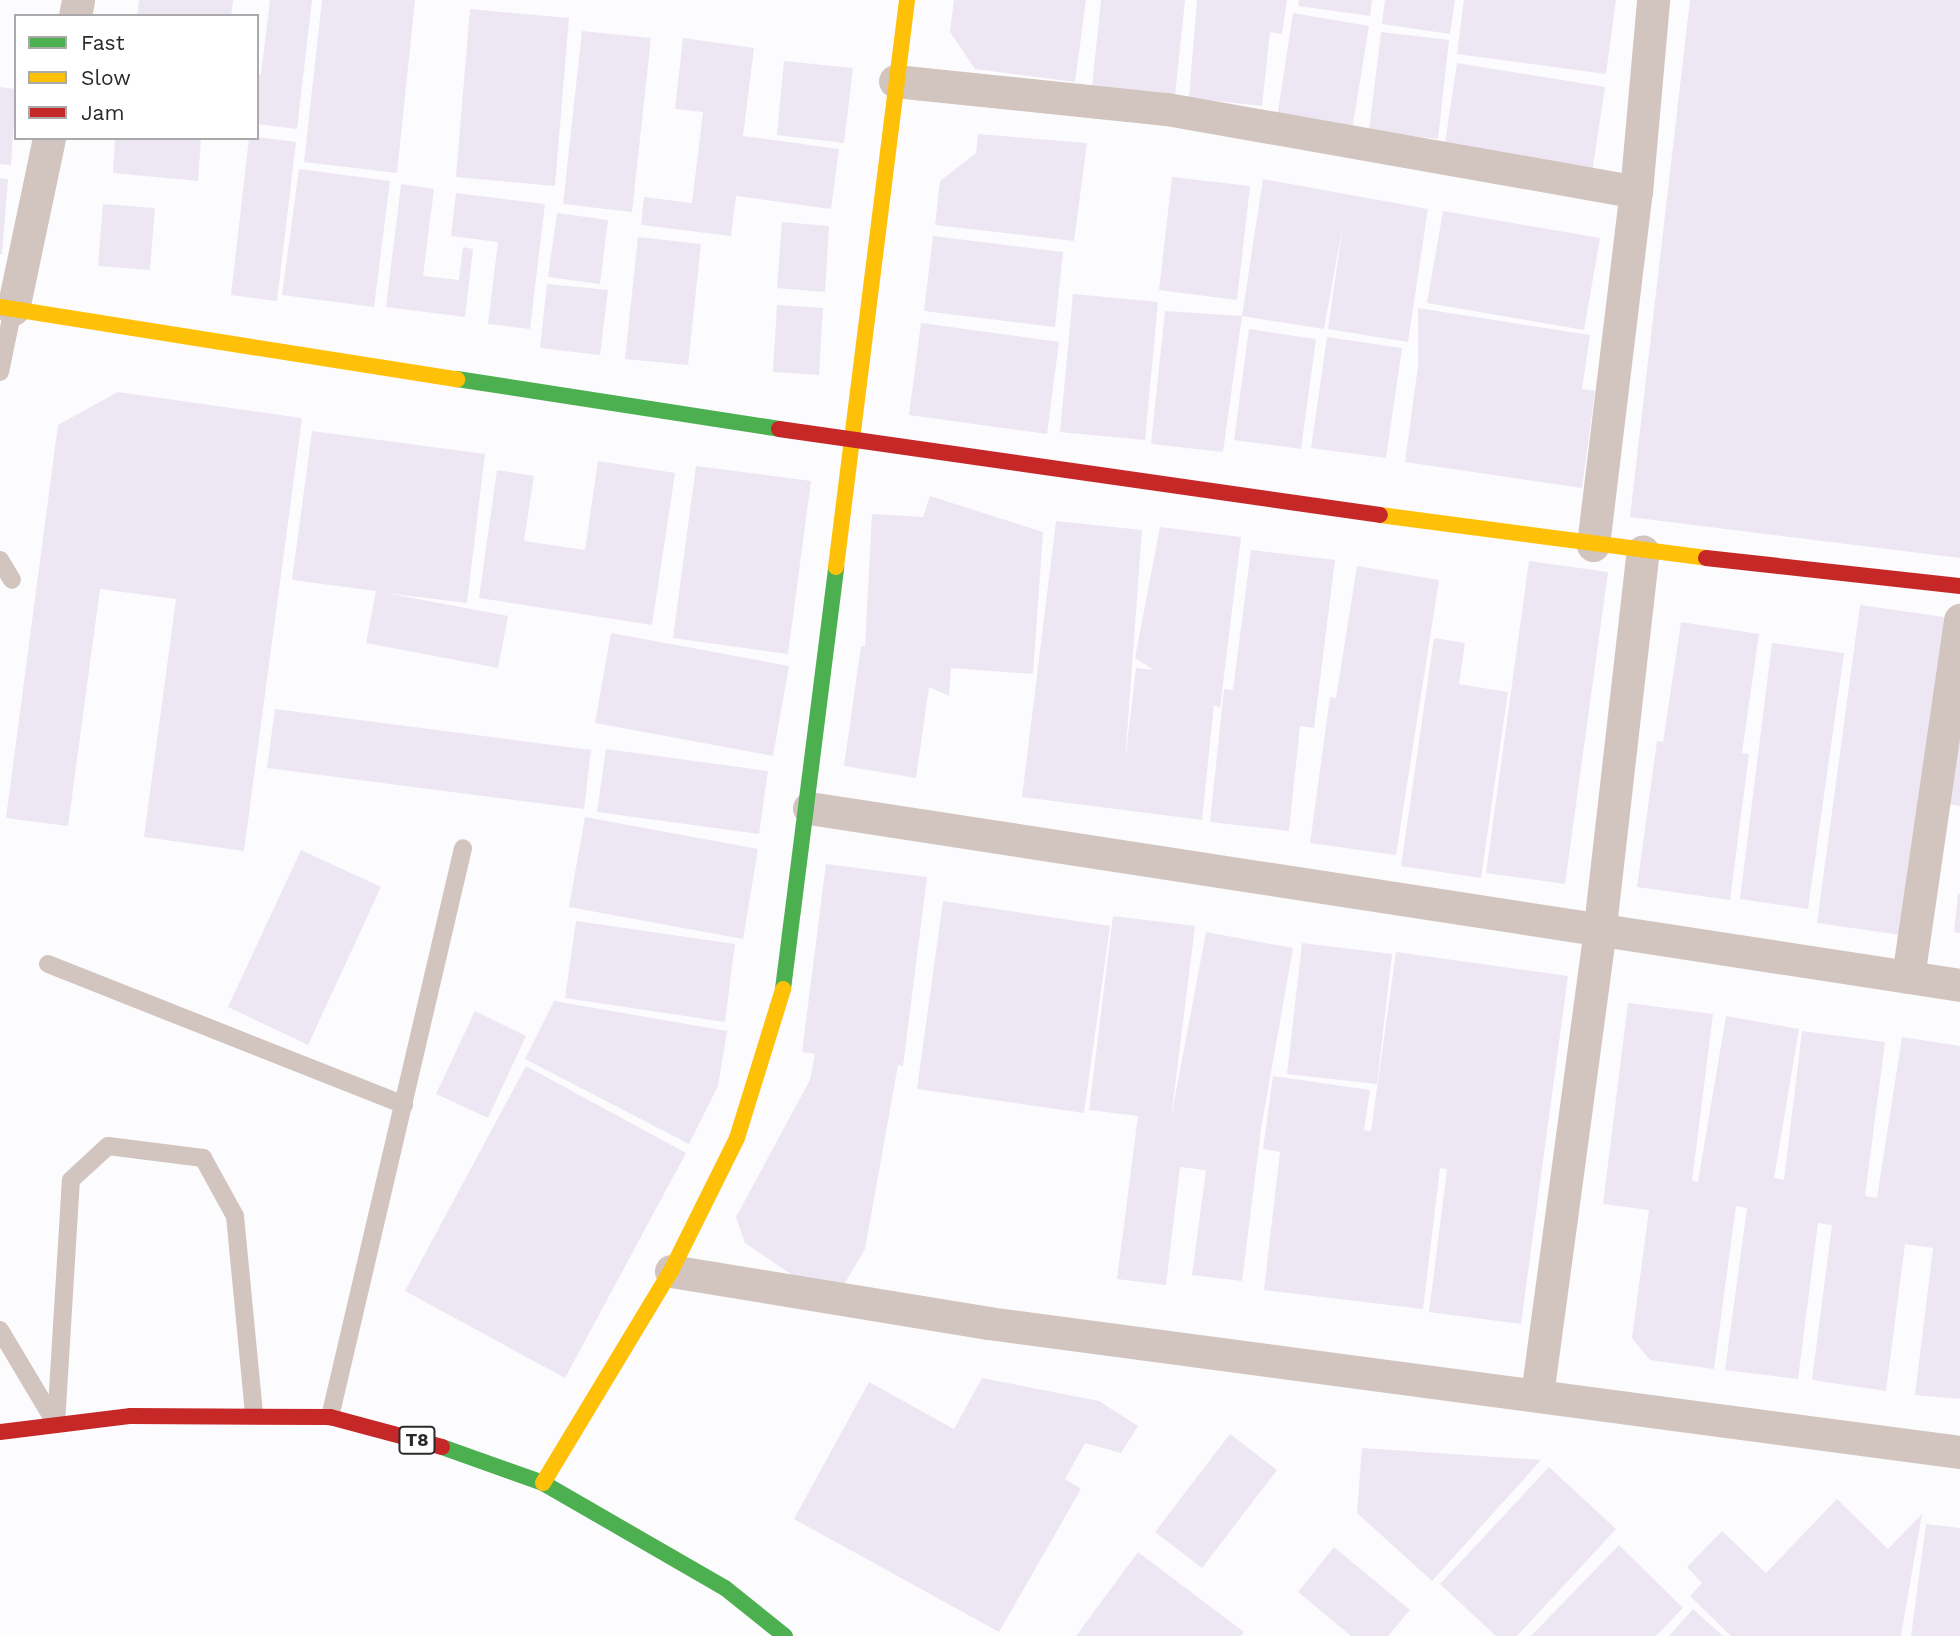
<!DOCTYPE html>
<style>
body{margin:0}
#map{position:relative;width:1960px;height:1636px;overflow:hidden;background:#fcfbfe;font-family:"Work Sans",sans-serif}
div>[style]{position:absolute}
.building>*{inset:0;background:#ede7f4}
.lane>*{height:18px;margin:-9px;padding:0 9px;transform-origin:9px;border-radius:9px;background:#d2c4be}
.street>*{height:33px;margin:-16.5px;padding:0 16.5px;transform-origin:16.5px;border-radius:16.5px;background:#d2c4be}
.fast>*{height:16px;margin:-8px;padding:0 8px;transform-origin:8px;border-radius:8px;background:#4caf50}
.slow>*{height:16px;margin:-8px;padding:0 8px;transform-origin:8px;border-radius:8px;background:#ffc107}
.jam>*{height:16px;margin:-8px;padding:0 8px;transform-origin:8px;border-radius:8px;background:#c62828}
span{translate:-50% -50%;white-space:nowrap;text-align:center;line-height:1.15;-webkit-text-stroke:5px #fff;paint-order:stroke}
.shield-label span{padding:2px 5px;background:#fff;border:2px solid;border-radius:5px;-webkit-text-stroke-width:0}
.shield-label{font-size:18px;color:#2b292d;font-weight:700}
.legend{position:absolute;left:14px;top:14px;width:245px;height:126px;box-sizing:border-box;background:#fff;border:2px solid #aaa9ab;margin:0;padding:9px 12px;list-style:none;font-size:21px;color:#2b292d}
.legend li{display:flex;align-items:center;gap:14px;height:35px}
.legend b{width:35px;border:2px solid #aaa9ab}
</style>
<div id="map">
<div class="building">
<i style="clip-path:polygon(139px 0,233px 0,231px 16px,137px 16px)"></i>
<i style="clip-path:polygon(270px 0,312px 0,297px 129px,257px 124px,257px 74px,261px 74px)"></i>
<i style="clip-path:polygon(322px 0,415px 0,397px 173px,304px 162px)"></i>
<i style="clip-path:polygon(954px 0,1086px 0,1075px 82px,975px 69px,950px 32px)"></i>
<i style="clip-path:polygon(1101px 0,1185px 0,1175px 96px,1092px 87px)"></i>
<i style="clip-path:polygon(1197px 0,1287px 0,1282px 34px,1270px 32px,1262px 106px,1189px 98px)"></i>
<i style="clip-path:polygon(1299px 0,1372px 0,1370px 16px,1298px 6px)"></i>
<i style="clip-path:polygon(1385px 0,1455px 0,1450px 34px,1382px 24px)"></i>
<i style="clip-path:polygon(1464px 0,1616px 0,1606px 74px,1457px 54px)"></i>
<i style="clip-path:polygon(1690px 0,1960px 0,1960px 558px,1630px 517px)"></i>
<i style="clip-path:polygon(470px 9px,569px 18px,555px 186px,456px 177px)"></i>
<i style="clip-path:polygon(1293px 13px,1369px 26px,1352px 130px,1277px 118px)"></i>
<i style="clip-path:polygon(582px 31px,651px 38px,632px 212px,563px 204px)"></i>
<i style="clip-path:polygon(1381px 32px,1449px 40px,1438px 139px,1369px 131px)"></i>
<i style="clip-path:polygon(683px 38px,754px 48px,743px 136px,839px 149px,831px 209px,736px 196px,731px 236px,641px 225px,644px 197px,692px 203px,703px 112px,675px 109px)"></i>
<i style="clip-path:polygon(784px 61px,853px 68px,844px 143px,777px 135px)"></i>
<i style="clip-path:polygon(1457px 63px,1605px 87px,1592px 173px,1444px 150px)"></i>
<i style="clip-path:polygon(0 87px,16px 89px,11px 165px,0 164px)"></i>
<i style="clip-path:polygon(978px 134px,1087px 143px,1074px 241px,935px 225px,940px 181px,976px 153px)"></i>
<i style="clip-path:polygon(257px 137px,296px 142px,277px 301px,231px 295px,249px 138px)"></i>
<i style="clip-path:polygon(115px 138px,201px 138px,198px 181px,113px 173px)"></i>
<i style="clip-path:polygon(299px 169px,390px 181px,374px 307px,282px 295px)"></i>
<i style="clip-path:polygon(1172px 177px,1250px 186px,1237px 300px,1159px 290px)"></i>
<i style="clip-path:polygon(0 178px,8px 179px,2px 255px,0 254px)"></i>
<i style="clip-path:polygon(1263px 179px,1428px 209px,1408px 342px,1328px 329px,1343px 224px,1324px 329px,1242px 316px)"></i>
<i style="clip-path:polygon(401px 184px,434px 189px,423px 276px,459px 280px,463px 247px,473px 249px,465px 317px,386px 307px)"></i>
<i style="clip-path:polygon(456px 193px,545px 204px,530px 329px,488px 324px,498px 242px,451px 236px)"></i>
<i style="clip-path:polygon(103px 204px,155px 208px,150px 270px,98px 266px)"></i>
<i style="clip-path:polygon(1443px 211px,1600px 238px,1584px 330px,1427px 303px)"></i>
<i style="clip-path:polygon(557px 213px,608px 220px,600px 284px,548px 277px)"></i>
<i style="clip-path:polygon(782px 222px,829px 226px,825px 292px,777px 288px)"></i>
<i style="clip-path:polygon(933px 236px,1063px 252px,1055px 327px,924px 311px)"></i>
<i style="clip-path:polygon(638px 237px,701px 244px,688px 365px,625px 359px)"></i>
<i style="clip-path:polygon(547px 284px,608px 290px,600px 355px,540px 348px)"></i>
<i style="clip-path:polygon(1073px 294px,1158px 302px,1145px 440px,1060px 432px)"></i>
<i style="clip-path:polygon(777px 305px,823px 308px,819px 375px,773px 372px)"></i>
<i style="clip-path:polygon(1418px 308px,1590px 335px,1582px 389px,1595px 391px,1582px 488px,1405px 462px,1418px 366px)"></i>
<i style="clip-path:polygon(1165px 311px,1242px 316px,1223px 452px,1151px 444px)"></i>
<i style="clip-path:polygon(921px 323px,1059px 342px,1047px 434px,909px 415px)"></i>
<i style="clip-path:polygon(1249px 329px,1316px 339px,1301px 449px,1234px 440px)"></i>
<i style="clip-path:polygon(1327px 337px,1402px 348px,1386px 458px,1311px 448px)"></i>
<i style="clip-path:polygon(118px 392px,302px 418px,244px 851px,144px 837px,176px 599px,100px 589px,68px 826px,6px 818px,58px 425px)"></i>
<i style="clip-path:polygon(312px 431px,485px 454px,467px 603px,386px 593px,508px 616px,498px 668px,366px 643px,376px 591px,292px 580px)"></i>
<i style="clip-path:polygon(598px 461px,675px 473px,652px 625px,479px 598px,497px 470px,534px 476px,524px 541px,585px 550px)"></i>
<i style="clip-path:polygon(696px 466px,811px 481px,788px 654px,673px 638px)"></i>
<i style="clip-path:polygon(930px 496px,1043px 532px,1033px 674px,951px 668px,949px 696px,929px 687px,916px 778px,844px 766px,861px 646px,865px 646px,872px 514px,923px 517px)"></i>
<i style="clip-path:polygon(1056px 521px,1142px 530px,1125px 761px,1136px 668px,1154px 670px,1135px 658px,1160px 527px,1241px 537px,1220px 708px,1214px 705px,1202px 820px,1022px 797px)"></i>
<i style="clip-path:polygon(1251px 550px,1335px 560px,1314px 728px,1300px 726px,1289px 831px,1210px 822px,1224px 689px,1233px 690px)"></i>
<i style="clip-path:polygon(1529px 561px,1608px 572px,1565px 884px,1486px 873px)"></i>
<i style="clip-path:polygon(1357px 566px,1439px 580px,1396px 855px,1310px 843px,1330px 697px,1336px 698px)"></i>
<i style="clip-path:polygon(1860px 605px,1951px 618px,1908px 936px,1817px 923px)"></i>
<i style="clip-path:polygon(1681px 622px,1759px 634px,1742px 753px,1749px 754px,1730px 900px,1637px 887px,1657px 741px,1663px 742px)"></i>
<i style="clip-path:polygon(611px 633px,789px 666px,773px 756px,595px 723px)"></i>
<i style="clip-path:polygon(1434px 638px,1465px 643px,1459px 684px,1508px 692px,1481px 878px,1401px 866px)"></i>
<i style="clip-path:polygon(1772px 643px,1844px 653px,1808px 909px,1740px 899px)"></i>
<i style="clip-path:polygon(275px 709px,591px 750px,584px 809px,267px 768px)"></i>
<i style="clip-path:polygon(1960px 714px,1960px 806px,1947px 804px)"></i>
<i style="clip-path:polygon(606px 749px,768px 771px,759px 834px,597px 812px)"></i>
<i style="clip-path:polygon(585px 817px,758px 849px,743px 939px,569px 907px)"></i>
<i style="clip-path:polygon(301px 850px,381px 887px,308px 1045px,228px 1007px)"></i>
<i style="clip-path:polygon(826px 864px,927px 877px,903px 1066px,898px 1065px,865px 1249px,845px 1283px,795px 1277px,745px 1243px,736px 1217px,810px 1080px,815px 1054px,802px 1052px)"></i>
<i style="clip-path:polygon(1958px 894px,1960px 894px,1960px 933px,1954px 932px)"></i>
<i style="clip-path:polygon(943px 901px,1110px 926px,1084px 1113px,917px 1089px)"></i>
<i style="clip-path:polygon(1113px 916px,1195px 926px,1171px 1118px,1206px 932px,1293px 948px,1261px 1129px,1242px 1281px,1192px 1275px,1206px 1170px,1180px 1167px,1166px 1285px,1117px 1279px,1138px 1116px,1089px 1110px)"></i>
<i style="clip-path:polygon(576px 921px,735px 944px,725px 1022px,565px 998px)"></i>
<i style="clip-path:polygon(1302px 943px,1392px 954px,1377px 1084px,1287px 1074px)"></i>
<i style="clip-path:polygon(1396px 952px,1568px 976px,1521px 1324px,1429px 1312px,1447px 1169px,1440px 1168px,1423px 1309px,1264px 1290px,1280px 1152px,1263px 1149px,1273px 1076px,1370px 1090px,1364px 1130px,1371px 1131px)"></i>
<i style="clip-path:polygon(554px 1001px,727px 1031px,718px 1086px,689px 1144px,525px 1059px)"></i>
<i style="clip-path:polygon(1628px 1003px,1713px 1014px,1692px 1181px,1698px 1182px,1726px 1016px,1799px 1029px,1774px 1178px,1784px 1180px,1802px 1031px,1885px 1042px,1865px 1196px,1877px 1198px,1902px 1037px,1960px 1046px,1960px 1399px,1915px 1395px,1933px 1248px,1905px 1244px,1886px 1391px,1812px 1380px,1832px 1225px,1818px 1223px,1798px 1379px,1725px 1370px,1747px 1208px,1736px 1206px,1714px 1369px,1650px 1360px,1632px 1338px,1649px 1210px,1603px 1204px)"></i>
<i style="clip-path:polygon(475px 1011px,526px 1036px,488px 1118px,436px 1094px)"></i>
<i style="clip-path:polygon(526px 1066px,686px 1153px,565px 1378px,405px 1291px)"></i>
<i style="clip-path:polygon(982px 1378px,1099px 1401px,1138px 1426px,1121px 1453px,1085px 1443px,1065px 1479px,1081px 1489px,999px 1632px,794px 1519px,869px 1382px,954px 1429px)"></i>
<i style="clip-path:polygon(1230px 1434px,1277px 1470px,1202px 1568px,1155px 1532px)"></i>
<i style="clip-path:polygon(1362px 1448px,1541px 1460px,1432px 1581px,1357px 1513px)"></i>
<i style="clip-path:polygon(1549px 1467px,1616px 1529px,1517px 1636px,1496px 1636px,1440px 1584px)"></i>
<i style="clip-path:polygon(1837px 1499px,1888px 1549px,1922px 1514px,1901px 1636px,1731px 1636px,1690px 1596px,1702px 1583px,1687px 1567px,1722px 1531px,1766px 1573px)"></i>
<i style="clip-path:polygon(1926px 1524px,1960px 1528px,1960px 1636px,1911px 1636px)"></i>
<i style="clip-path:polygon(1619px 1545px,1683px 1608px,1656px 1636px,1531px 1636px)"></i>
<i style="clip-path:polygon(1334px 1547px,1410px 1610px,1388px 1636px,1351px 1636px,1298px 1592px)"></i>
<i style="clip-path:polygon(1138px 1552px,1244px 1632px,1241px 1636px,1076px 1636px)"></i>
<i style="clip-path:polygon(1693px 1609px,1723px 1636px,1669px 1636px)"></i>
</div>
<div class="lane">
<i style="left:0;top:372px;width:64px;rotate:-78.3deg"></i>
<i style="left:0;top:560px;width:23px;rotate:59deg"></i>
<i style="left:48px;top:964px;width:383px;rotate:21.6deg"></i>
<i style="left:0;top:1330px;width:109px;rotate:59.2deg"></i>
<i style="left:330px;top:1417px;width:584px;rotate:-76.84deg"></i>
<i style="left:56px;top:1424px;width:244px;rotate:-86.5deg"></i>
<i style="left:71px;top:1180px;width:50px;rotate:-42.6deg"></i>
<i style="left:108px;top:1146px;width:96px;rotate:7.2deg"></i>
<i style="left:203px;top:1158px;width:66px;rotate:61.1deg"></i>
<i style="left:235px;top:1216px;width:198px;rotate:84.5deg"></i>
</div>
<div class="street">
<i style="left:75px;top:16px;width:16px;rotate:-79deg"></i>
<i style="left:895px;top:81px;width:273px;rotate:5.9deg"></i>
<i style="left:1167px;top:109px;width:476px;rotate:10deg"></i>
<i style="left:13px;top:309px;width:175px;rotate:-78.1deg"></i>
<i style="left:1593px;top:545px;width:356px;rotate:-83.1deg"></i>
<i style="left:1636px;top:192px;width:193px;rotate:-84.9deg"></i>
<i style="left:809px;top:808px;width:1165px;rotate:8.74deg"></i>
<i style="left:1908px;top:977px;width:361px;rotate:-81.7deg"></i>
<i style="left:671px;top:1271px;width:321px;rotate:9.3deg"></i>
<i style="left:988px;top:1323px;width:981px;rotate:7.56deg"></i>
<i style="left:1537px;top:1395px;width:473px;rotate:-82.3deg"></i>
<i style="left:1600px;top:926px;width:377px;rotate:-83.5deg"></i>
</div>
<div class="fast">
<i style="left:457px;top:379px;width:326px;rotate:8.8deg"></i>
<i style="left:783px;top:989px;width:425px;rotate:-82.8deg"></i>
<i style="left:442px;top:1447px;width:107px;rotate:19.6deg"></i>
<i style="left:543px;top:1483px;width:210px;rotate:30deg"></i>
<i style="left:725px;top:1588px;width:77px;rotate:38.7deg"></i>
</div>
<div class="slow">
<i style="left:0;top:307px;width:463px;rotate:9deg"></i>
<i style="left:1380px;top:515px;width:329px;rotate:7.5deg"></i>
<i style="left:836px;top:567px;width:571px;rotate:-82.86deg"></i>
<i style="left:543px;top:1483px;width:248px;rotate:-58.9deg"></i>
<i style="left:671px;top:1271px;width:148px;rotate:-63.6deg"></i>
<i style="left:737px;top:1138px;width:156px;rotate:-72.8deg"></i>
</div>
<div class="jam">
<i style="left:779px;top:429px;width:607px;rotate:8.14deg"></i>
<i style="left:1706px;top:558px;width:256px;rotate:6.3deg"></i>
<i style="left:0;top:1432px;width:132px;rotate:-7deg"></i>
<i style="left:131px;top:1416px;width:199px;rotate:0.3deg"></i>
<i style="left:330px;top:1417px;width:116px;rotate:15deg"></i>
</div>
<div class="shield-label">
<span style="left:417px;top:1440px">T8</span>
</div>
<ul class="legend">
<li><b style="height:9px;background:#4caf50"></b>Fast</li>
<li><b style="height:9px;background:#ffc107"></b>Slow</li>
<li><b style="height:9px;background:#c62828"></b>Jam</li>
</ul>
</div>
